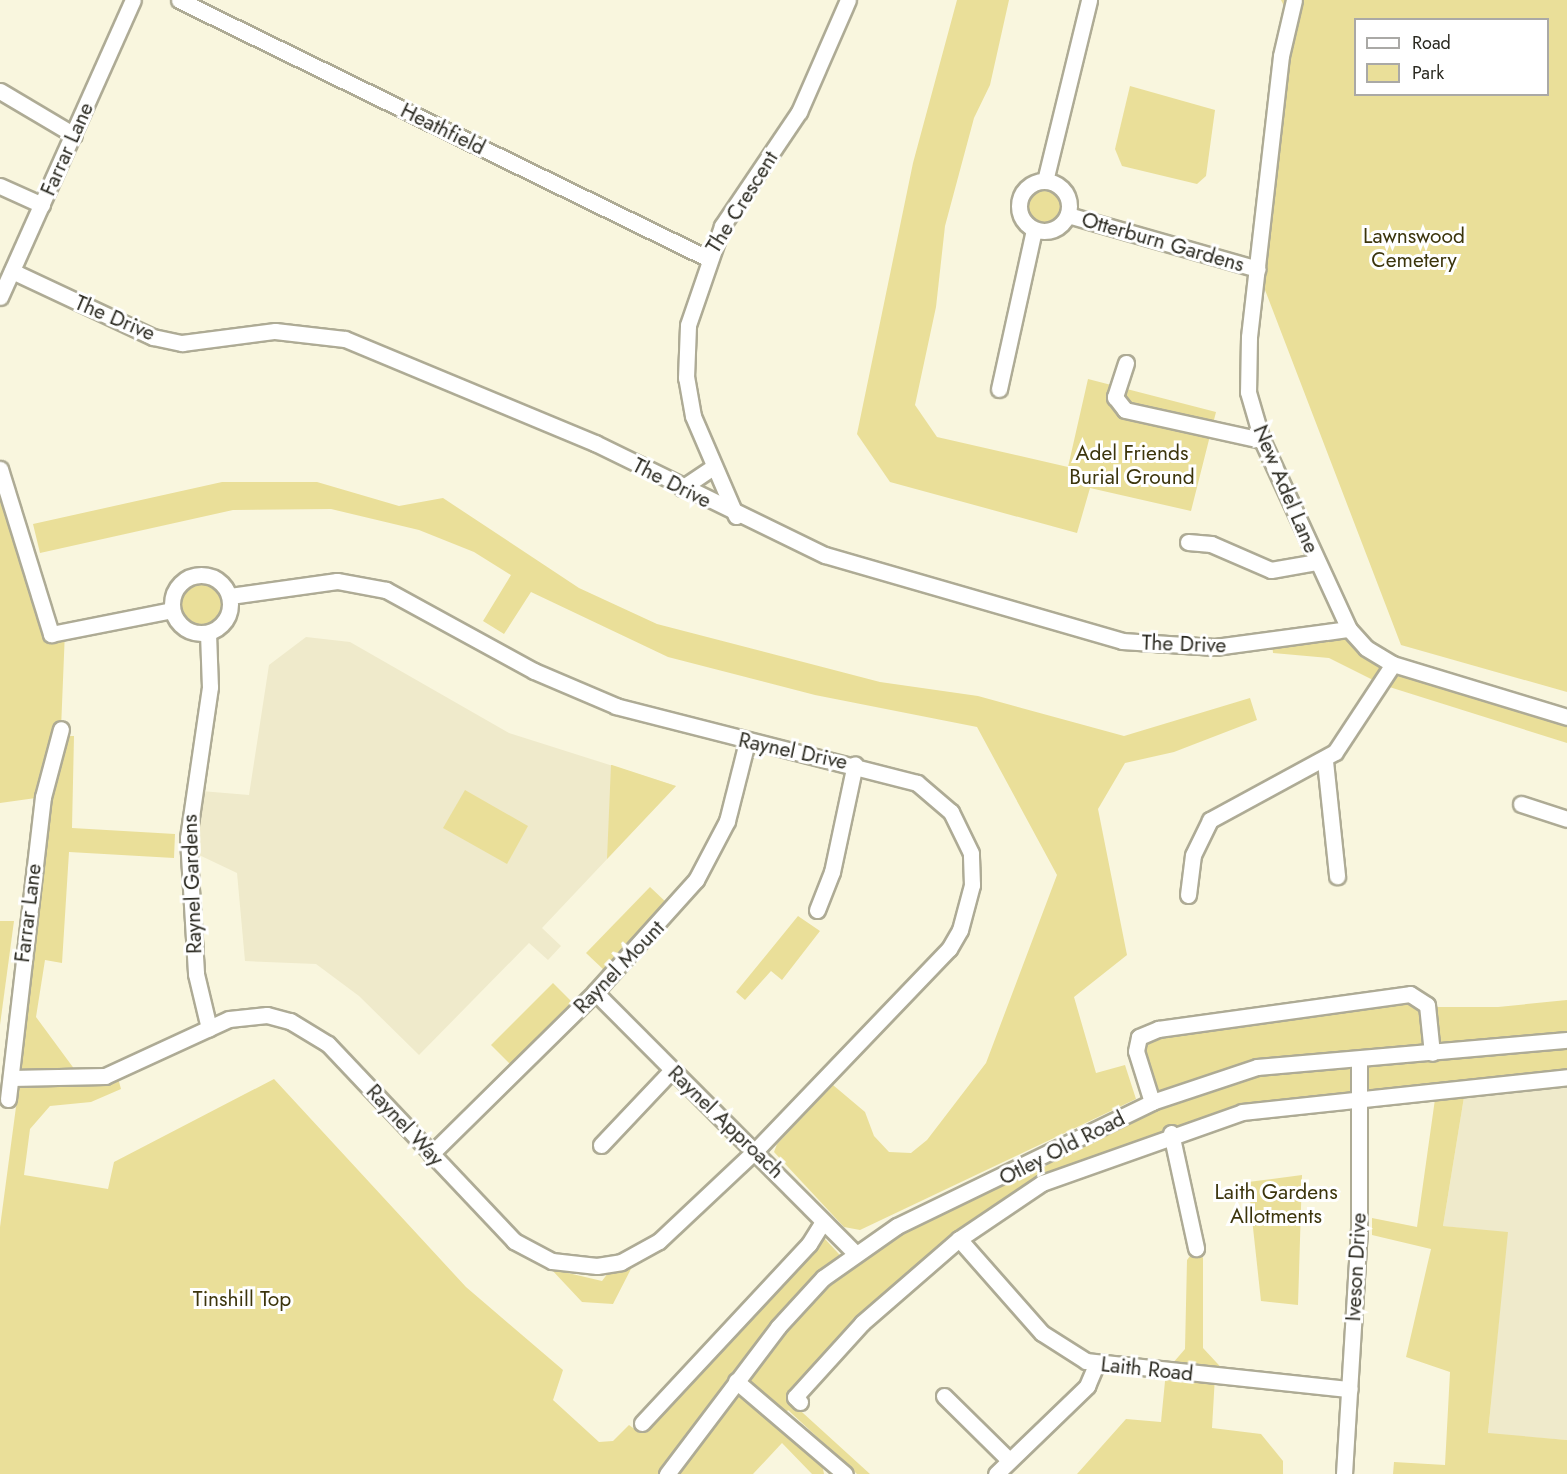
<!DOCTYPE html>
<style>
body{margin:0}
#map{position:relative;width:1567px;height:1474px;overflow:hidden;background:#f9f6de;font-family:Jost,sans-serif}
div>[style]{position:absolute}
.built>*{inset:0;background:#efeacb}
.green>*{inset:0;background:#eadf99}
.round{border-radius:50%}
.roads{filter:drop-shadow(2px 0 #aeab95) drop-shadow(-2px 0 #aeab95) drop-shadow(0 2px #aeab95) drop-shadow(0 -2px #aeab95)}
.minor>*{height:15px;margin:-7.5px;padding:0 7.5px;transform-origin:7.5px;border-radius:7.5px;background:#fff}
.minor>.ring{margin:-7.5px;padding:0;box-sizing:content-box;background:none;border:15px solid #fff;border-radius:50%}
span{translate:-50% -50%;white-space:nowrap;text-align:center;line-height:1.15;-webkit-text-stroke:6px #fff;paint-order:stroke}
.street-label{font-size:21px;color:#2a2920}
.park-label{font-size:21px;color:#3c350c}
.legend{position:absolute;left:1354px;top:18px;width:195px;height:78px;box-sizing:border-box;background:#fff;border:2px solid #aaa9a6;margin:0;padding:8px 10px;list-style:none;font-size:18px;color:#2a2920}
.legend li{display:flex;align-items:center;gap:12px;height:30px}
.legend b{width:30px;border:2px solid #aaa9a6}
</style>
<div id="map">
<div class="built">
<i style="clip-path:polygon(306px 637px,350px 642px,509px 733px,676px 786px,542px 928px,561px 946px,548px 960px,529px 943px,419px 1055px,359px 996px,316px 964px,245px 961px,237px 873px,197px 854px,201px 791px,249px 795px,269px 665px)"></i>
<i style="clip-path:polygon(1567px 1086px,1567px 1440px,1488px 1434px,1507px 1233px,1443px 1226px,1464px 1097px)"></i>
</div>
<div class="green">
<i style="clip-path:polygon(957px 0,1009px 0,990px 85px,974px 118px,945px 226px,936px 307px,915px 405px,937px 437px,1068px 467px,1088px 379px,1216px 412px,1191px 511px,1090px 488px,1077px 533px,890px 482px,857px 434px,913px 163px)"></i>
<i style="clip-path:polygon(evenodd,1281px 0,1567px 0,1567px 692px,1401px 645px,1257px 269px,1290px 18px,1281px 0,1356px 20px,1548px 20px,1548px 94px,1356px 94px,1356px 20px)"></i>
<i style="clip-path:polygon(1130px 86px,1215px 110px,1206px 176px,1197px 184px,1122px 166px,1115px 149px)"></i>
<i class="round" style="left:1027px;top:191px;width:34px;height:34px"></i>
<i style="clip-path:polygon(0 469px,43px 620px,65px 631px,61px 729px,65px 736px,74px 736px,72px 828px,175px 834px,174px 858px,69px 852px,62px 963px,45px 960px,36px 1017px,75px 1070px,78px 1087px,118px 1078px,121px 1089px,91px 1102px,50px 1106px,30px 1129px,24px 1175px,108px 1189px,114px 1162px,274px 1079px,466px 1287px,563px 1370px,553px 1400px,599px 1442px,613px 1441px,629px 1425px,640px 1433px,817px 1240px,825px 1239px,850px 1266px,884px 1242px,1161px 1107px,1142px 1051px,1156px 1036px,1403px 1001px,1420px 1007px,1498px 1007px,1567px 1000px,1567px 1070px,1340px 1094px,1242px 1112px,1042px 1183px,862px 1323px,792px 1403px,870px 1474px,857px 1474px,788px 1410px,779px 1424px,822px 1464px,824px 1474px,812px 1474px,782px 1443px,753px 1474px,0 1474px,0 1227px,18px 1092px,43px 797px,0 803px)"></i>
<i style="clip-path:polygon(222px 482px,317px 482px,399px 506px,443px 498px,579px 588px,657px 624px,880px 682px,978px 696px,1124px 736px,1250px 698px,1257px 720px,1174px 752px,1125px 763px,1098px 809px,1127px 955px,1074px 997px,1096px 1073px,1125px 1065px,1136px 1099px,860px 1230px,844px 1227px,774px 1152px,777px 1144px,833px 1085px,865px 1112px,874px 1136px,889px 1152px,911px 1153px,927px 1140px,986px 1063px,1057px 875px,977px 727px,815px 695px,668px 657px,531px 592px,504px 634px,483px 621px,511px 575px,474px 552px,419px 530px,331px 509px,233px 510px,40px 553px,33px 524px)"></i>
<i class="round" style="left:180px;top:583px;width:42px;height:42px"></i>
<i style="clip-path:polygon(1349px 629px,1366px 648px,1567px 717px,1567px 743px,1383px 685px,1329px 658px,1273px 653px,1272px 642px)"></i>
<i style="clip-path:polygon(612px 765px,676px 786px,607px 859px,611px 765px)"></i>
<i style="clip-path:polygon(465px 790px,528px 826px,507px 864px,443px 828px)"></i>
<i style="clip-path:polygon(650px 887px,668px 904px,605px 971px,586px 953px)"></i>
<i style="clip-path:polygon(798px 916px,820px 931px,782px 980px,771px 971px,745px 1000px,736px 992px)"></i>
<i style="clip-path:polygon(0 921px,14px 921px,0 1025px)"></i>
<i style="clip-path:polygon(553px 983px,572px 1002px,510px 1064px,491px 1045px)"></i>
<i style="clip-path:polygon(1464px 1097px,1443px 1226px,1508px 1232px,1488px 1433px,1567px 1440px,1567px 1474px,1393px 1474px,1394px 1462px,1445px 1465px,1450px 1372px,1406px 1357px,1431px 1249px,1372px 1235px,1372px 1218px,1417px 1227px,1435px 1099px)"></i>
<i style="clip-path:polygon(1302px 1175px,1298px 1305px,1261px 1301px,1248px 1182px)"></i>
<i style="clip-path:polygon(1196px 1248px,1203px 1258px,1203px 1348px,1229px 1376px,1215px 1376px,1212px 1428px,1261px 1434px,1283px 1461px,1283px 1474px,1077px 1474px,1126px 1419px,1161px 1422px,1166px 1371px,1185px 1349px,1187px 1260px)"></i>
<i style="clip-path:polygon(634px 1263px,613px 1304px,582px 1302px,551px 1269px,602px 1281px,608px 1273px)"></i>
</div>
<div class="roads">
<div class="minor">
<i style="left:179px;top:0;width:588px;rotate:26.04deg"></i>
<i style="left:1294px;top:0;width:57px;rotate:103.1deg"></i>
<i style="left:1281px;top:56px;width:283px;rotate:96.5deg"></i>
<i style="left:1249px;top:337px;width:55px;rotate:91deg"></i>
<i style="left:1248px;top:392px;width:50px;rotate:73.7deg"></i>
<i style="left:1262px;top:440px;width:208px;rotate:65.3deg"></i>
<i style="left:1349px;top:629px;width:25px;rotate:48deg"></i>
<i style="left:1366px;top:648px;width:31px;rotate:31deg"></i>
<i style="left:1393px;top:664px;width:182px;rotate:16.9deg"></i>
<i style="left:0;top:91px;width:86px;rotate:30.7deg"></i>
<i class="ring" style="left:1019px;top:181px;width:35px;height:35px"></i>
<i style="left:1045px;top:181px;width:186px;rotate:-76.3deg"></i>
<i style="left:0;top:186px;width:46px;rotate:24.3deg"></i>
<i style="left:1068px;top:215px;width:197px;rotate:15.9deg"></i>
<i style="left:12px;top:271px;width:156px;rotate:25.1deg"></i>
<i style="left:153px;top:337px;width:30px;rotate:12deg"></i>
<i style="left:182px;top:343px;width:94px;rotate:-7.4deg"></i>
<i style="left:275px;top:331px;width:70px;rotate:6.5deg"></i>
<i style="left:345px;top:339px;width:271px;rotate:22.6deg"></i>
<i style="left:595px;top:443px;width:256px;rotate:26deg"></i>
<i style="left:825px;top:555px;width:309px;rotate:16.1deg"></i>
<i style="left:1122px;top:641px;width:93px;rotate:3.7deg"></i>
<i style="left:1215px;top:647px;width:135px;rotate:-7.7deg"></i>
<i style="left:0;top:297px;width:325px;rotate:-65.9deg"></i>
<i style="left:1126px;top:363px;width:36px;rotate:108deg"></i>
<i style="left:1115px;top:397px;width:16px;rotate:52deg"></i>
<i style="left:1125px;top:410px;width:140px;rotate:12.4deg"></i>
<i style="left:999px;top:389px;width:163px;rotate:-77.6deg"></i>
<i style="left:0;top:469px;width:173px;rotate:72.8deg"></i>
<i style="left:51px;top:634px;width:123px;rotate:-11.2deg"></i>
<i style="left:682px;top:488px;width:36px;rotate:-34deg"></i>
<i style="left:736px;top:516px;width:109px;rotate:-113.3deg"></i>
<i style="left:693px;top:416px;width:39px;rotate:-100deg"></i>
<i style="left:686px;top:378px;width:53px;rotate:-87.8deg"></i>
<i style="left:688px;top:325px;width:105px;rotate:-71deg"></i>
<i style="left:722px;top:226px;width:138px;rotate:-56deg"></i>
<i style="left:799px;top:112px;width:122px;rotate:-66.4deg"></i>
<i style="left:1188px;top:542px;width:23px;rotate:5deg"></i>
<i style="left:1211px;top:544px;width:65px;rotate:23.4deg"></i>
<i style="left:1271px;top:570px;width:47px;rotate:-9.9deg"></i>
<i class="ring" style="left:172px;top:575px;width:43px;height:43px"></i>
<i style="left:208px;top:633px;width:54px;rotate:87.9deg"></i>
<i style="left:210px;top:687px;width:153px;rotate:98.3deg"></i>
<i style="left:188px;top:838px;width:136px;rotate:86.6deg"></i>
<i style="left:196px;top:974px;width:56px;rotate:76.5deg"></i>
<i style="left:1325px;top:761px;width:116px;rotate:84deg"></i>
<i style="left:1521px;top:804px;width:48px;rotate:18.1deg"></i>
<i style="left:1188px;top:895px;width:40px;rotate:-82.9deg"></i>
<i style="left:1193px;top:855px;width:39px;rotate:-64deg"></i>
<i style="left:1210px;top:820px;width:142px;rotate:-28.5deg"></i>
<i style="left:1335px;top:752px;width:105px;rotate:-56.6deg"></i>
<i style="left:817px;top:910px;width:41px;rotate:-68.5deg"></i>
<i style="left:832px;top:872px;width:110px;rotate:-78deg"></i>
<i style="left:595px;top:992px;width:368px;rotate:45.1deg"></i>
<i style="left:11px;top:1078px;width:94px;rotate:-1.2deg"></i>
<i style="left:105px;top:1076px;width:136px;rotate:-24.7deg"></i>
<i style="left:229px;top:1019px;width:38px;rotate:-6deg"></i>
<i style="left:267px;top:1015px;width:24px;rotate:15deg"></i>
<i style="left:290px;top:1021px;width:44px;rotate:31.2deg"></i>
<i style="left:328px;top:1044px;width:271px;rotate:46.6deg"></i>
<i style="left:514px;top:1241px;width:43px;rotate:27.8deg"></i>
<i style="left:552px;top:1261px;width:45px;rotate:6.3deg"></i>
<i style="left:597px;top:1266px;width:24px;rotate:-9deg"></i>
<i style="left:621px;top:1262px;width:43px;rotate:-28.9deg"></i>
<i style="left:659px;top:1241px;width:133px;rotate:-43.2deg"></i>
<i style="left:756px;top:1150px;width:279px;rotate:-46.2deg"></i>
<i style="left:949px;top:949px;width:22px;rotate:-60deg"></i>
<i style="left:960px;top:930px;width:47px;rotate:-75.1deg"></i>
<i style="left:972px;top:885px;width:32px;rotate:-92deg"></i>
<i style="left:971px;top:853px;width:46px;rotate:-116deg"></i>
<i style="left:951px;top:812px;width:45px;rotate:-139.5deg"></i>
<i style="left:917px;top:783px;width:311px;rotate:-165.7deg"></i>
<i style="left:616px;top:706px;width:89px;rotate:-156.9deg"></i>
<i style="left:534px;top:671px;width:169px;rotate:-151.3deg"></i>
<i style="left:386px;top:590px;width:50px;rotate:-169.6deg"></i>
<i style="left:337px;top:581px;width:108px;rotate:172deg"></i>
<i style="left:8px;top:1099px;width:304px;rotate:-83.4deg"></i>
<i style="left:43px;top:797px;width:70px;rotate:-75.2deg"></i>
<i style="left:1152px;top:1102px;width:53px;rotate:-107.4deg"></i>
<i style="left:1136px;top:1051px;width:14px;rotate:-78deg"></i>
<i style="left:1139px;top:1037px;width:21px;rotate:-23deg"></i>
<i style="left:1158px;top:1029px;width:254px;rotate:-7.9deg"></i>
<i style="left:1410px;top:994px;width:20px;rotate:33deg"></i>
<i style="left:1427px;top:1005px;width:48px;rotate:84.1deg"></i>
<i style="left:1171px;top:1133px;width:118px;rotate:77.7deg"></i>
<i style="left:601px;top:1145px;width:103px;rotate:-46.6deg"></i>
<i style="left:431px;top:1154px;width:231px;rotate:-44.6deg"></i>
<i style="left:595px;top:992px;width:151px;rotate:-48deg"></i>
<i style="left:696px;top:880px;width:67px;rotate:-62.3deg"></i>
<i style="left:727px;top:821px;width:81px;rotate:-75.8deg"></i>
<i style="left:959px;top:1239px;width:125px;rotate:48.6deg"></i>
<i style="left:1042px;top:1333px;width:52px;rotate:32.5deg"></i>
<i style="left:1086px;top:1361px;width:265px;rotate:6.1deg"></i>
<i style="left:736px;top:1381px;width:143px;rotate:40.5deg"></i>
<i style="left:944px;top:1396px;width:91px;rotate:44.6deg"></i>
<i style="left:800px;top:1402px;width:7px;rotate:-135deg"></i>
<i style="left:795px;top:1397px;width:100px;rotate:-47.8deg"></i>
<i style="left:862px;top:1323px;width:128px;rotate:-40.9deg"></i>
<i style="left:959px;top:1239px;width:100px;rotate:-34deg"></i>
<i style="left:1042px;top:1183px;width:212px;rotate:-19.5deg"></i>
<i style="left:1242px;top:1112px;width:327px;rotate:-6.1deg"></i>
<i style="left:642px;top:1423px;width:245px;rotate:-47deg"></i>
<i style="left:809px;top:1244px;width:26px;rotate:-58deg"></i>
<i style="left:667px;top:1474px;width:184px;rotate:-52.9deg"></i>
<i style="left:778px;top:1327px;width:67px;rotate:-47.4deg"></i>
<i style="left:823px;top:1278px;width:90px;rotate:-35.1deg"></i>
<i style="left:897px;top:1226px;width:284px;rotate:-25.9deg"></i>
<i style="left:1152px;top:1102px;width:111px;rotate:-18.4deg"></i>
<i style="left:1257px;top:1067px;width:311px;rotate:-5deg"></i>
<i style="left:996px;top:1474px;width:127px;rotate:-44deg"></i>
<i style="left:1087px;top:1386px;width:23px;rotate:-67deg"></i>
<i style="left:1344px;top:1474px;width:245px;rotate:-86.5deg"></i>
<i style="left:1359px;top:1229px;width:169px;rotate:-90deg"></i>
</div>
</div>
<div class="street-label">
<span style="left:443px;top:129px;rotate:26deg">Heathfield</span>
<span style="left:67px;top:149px;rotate:-66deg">Farrar Lane</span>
<span style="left:742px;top:202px;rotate:-58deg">The Crescent</span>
<span style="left:1163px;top:242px;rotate:16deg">Otterburn Gardens</span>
<span style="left:115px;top:318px;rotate:23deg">The Drive</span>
<span style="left:672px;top:483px;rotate:27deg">The Drive</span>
<span style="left:1286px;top:489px;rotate:67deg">New Adel Lane</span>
<span style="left:1184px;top:644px;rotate:2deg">The Drive</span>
<span style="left:793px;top:751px;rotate:12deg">Raynel Drive</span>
<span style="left:192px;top:884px;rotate:-92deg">Raynel Gardens</span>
<span style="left:28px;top:913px;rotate:-83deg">Farrar Lane</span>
<span style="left:619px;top:967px;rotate:-46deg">Raynel Mount</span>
<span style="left:726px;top:1122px;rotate:44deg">Raynel Approach</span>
<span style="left:405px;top:1125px;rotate:47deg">Raynel Way</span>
<span style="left:1062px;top:1148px;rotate:-27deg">Otley Old Road</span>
<span style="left:1356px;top:1267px;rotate:-87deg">Iveson Drive</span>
<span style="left:1147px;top:1369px;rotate:6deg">Laith Road</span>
</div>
<div class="park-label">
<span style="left:1414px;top:248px">Lawnswood<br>Cemetery</span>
<span style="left:1132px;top:465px">Adel Friends<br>Burial Ground</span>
<span style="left:1276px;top:1204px">Laith Gardens<br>Allotments</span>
<span style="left:242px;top:1299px">Tinshill Top</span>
</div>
<ul class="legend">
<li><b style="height:8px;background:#fff"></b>Road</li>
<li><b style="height:16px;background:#eadf99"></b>Park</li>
</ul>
</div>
